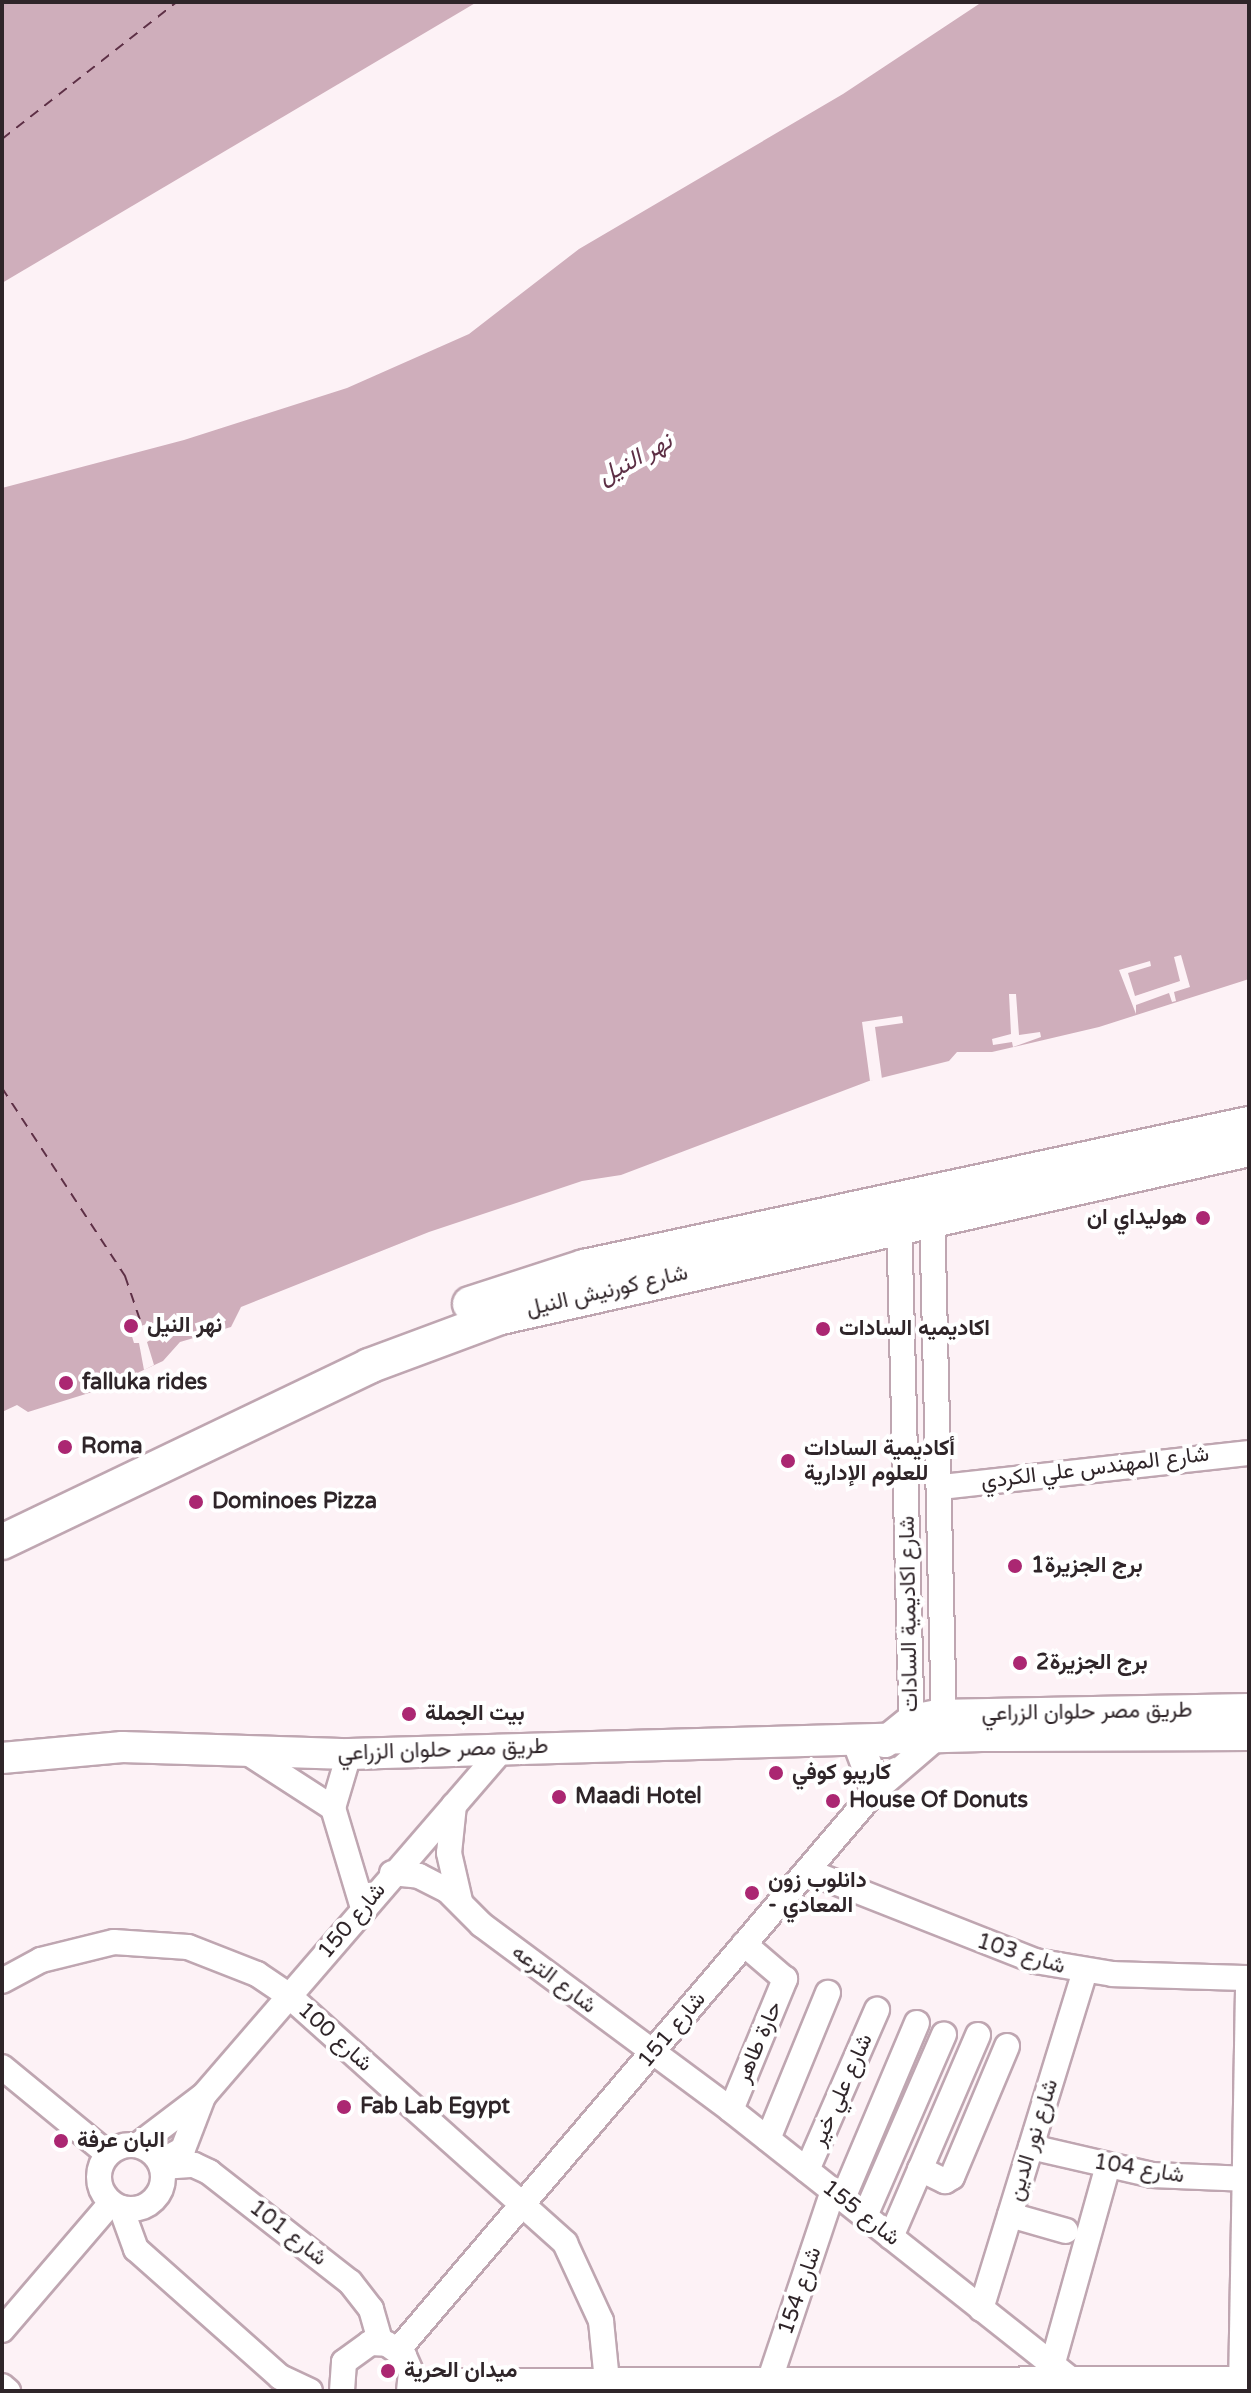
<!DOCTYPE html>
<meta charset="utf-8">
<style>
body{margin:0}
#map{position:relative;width:1251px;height:2393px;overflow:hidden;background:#fdf2f6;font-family:"Varela Round",Vazirmatn,sans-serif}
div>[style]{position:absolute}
.water>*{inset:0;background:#cfaebb}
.pier>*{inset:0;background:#fdf2f6}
.ferry>*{height:2px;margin-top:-1px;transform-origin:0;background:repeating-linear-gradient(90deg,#5d2f45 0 10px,transparent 0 18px)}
.roads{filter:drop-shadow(2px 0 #bfa6b1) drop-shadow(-2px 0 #bfa6b1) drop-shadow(0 2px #bfa6b1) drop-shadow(0 -2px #bfa6b1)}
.minor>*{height:24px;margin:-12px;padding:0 12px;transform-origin:12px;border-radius:12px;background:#fff}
.minor>.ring{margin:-12px;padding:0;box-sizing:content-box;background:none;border:24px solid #fff;border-radius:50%}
.major>*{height:30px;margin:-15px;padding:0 15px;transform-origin:15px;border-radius:15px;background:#fff}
.highway>*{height:34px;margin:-17px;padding:0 17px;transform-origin:17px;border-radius:17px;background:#fff}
.dots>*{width:22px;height:22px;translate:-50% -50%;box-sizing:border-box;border:4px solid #fff;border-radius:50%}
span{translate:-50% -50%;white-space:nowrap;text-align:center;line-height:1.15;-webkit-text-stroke:8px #fff;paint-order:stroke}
.poi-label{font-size:22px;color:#2f2529;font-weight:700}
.right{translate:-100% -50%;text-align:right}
.left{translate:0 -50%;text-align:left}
.street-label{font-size:22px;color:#2f2529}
.water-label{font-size:24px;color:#5d2f45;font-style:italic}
.frame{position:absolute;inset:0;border:4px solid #2f2529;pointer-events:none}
</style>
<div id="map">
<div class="water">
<i style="clip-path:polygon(2px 2px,477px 2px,2px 283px)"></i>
<i style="clip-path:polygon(982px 2px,1249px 2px,1249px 979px,1099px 1027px,992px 1052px,957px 1052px,949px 1061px,869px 1081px,621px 1175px,582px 1181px,429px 1232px,241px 1307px,231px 1327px,180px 1342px,163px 1361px,105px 1388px,28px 1412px,17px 1405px,2px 1412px,2px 488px,184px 440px,347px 388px,469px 334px,579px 249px,843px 94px)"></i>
</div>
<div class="pier">
<i style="clip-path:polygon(1181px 955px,1190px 987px,1174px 992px,1176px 1001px,1172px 1002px,1169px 993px,1136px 1005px,1136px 1014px,1119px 970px,1150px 961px,1151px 966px,1128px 973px,1135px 996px,1180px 981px,1174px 957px)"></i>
<i style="clip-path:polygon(1009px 994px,1016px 994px,1019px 1035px,1040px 1032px,1041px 1037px,1013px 1047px,1012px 1042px,993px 1045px,992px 1039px,1011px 1034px)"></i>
<i style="clip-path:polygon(902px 1016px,903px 1023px,875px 1027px,882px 1079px,870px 1081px,862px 1022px)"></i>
<i style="clip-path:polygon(152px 1322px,156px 1337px,147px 1342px,154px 1365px,144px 1370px,139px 1343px,134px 1343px,130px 1330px)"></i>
</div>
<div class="ferry">
<i style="left:2px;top:139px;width:222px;rotate:-38.1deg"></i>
<i style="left:2px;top:1088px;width:225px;rotate:56.8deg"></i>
<i style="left:125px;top:1276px;width:53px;rotate:71.2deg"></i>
</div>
<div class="roads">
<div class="minor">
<i style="left:899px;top:1214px;width:523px;rotate:88.58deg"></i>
<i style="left:941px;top:1487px;width:310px;rotate:-6.3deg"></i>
<i style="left:349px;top:1754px;width:56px;rotate:106.5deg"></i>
<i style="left:333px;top:1808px;width:104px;rotate:73.3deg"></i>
<i style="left:251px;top:1755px;width:98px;rotate:32.9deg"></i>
<i style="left:454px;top:1805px;width:48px;rotate:95.9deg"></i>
<i style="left:449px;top:1853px;width:49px;rotate:77.1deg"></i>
<i style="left:807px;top:1871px;width:245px;rotate:21.5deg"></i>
<i style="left:1035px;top:1961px;width:79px;rotate:9.5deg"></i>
<i style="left:1113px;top:1974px;width:136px;rotate:1.7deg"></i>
<i style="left:392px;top:1873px;width:27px;rotate:6deg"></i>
<i style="left:419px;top:1876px;width:31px;rotate:27deg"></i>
<i style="left:447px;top:1890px;width:49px;rotate:45deg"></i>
<i style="left:482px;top:1925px;width:310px;rotate:36.6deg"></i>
<i style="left:731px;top:2110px;width:452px;rotate:38.4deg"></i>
<i style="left:2px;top:1981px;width:44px;rotate:-28.3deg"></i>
<i style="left:41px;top:1960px;width:75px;rotate:-13.9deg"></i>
<i style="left:114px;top:1942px;width:74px;rotate:3.9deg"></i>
<i style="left:188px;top:1947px;width:74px;rotate:21.4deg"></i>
<i style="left:257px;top:1974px;width:37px;rotate:34deg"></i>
<i style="left:288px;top:1995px;width:372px;rotate:41.8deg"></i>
<i style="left:565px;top:2243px;width:86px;rotate:65.2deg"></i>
<i style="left:601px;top:2321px;width:70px;rotate:84.3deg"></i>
<i style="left:2px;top:2067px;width:137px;rotate:39.4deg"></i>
<i style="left:731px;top:2110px;width:142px;rotate:-67.6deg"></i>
<i style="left:785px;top:1979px;width:54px;rotate:-139.5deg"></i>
<i style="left:768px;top:2139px;width:158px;rotate:-67.7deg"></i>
<i class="ring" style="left:99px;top:2145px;width:40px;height:40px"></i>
<i style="left:138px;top:2145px;width:83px;rotate:-37.1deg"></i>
<i style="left:204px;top:2095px;width:457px;rotate:-49.2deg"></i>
<i style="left:1031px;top:2147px;width:124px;rotate:13deg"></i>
<i style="left:1152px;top:2175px;width:97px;rotate:2.4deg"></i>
<i style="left:160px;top:2162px;width:26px;rotate:-29deg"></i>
<i style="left:183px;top:2149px;width:56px;rotate:-69deg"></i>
<i style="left:162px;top:2167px;width:32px;rotate:-4deg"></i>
<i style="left:194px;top:2165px;width:17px;rotate:25deg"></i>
<i style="left:209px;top:2172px;width:179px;rotate:38deg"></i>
<i style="left:350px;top:2282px;width:34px;rotate:52deg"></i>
<i style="left:371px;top:2309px;width:35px;rotate:74deg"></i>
<i style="left:920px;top:2169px;width:28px;rotate:26deg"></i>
<i style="left:945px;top:2181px;width:8px;rotate:-30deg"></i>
<i style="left:952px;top:2177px;width:142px;rotate:-67.2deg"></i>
<i style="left:807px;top:2170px;width:175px;rotate:-66.4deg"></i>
<i style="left:843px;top:2198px;width:190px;rotate:-67.1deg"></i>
<i style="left:121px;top:2208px;width:44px;rotate:69.9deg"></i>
<i style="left:136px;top:2249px;width:193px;rotate:41.6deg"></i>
<i style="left:280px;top:2377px;width:33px;rotate:25deg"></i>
<i style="left:1010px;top:2215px;width:58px;rotate:15.9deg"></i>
<i style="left:865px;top:2216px;width:198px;rotate:-66.5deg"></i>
<i style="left:891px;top:2237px;width:220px;rotate:-66.7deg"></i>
<i style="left:981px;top:2309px;width:354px;rotate:-72.9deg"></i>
<i style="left:2px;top:2330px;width:167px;rotate:-49.4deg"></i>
<i style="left:398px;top:2350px;width:736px;rotate:-49.52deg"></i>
<i style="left:876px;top:1790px;width:75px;rotate:-40.7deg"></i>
<i style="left:933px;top:1741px;width:20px;rotate:-57deg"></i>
<i style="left:944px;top:1724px;width:517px;rotate:-91.33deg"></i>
<i style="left:1052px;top:2366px;width:208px;rotate:-74.4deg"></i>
<i style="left:411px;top:2381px;width:838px;rotate:-0.14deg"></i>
<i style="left:2px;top:2386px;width:8px;rotate:40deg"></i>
<i style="left:342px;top:2391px;width:29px;rotate:-86deg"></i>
<i style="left:344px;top:2362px;width:32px;rotate:-36deg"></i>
<i style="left:370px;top:2343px;width:17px;rotate:3deg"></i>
<i style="left:387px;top:2344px;width:21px;rotate:35deg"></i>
<i style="left:404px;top:2356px;width:17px;rotate:66deg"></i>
<i style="left:411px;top:2372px;width:19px;rotate:96deg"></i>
<i style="left:766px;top:2391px;width:211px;rotate:-71.5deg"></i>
<i style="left:1241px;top:2391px;width:413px;rotate:-89deg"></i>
</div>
<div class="major">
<i style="left:858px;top:1742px;width:51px;rotate:69.4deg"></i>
<i style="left:885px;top:1742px;width:35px;rotate:-39deg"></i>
<i style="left:912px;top:1720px;width:25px;rotate:-11deg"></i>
<i style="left:937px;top:1715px;width:312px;rotate:-1.1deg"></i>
<i style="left:2px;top:1758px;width:121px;rotate:-5.2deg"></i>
<i style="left:122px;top:1747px;width:227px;rotate:1.8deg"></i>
<i style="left:349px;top:1754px;width:633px;rotate:-1.63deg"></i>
<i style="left:982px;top:1736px;width:267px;rotate:-0.2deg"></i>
</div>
<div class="highway">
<i style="left:470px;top:1304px;width:120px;rotate:-18deg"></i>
<i style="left:584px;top:1267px;width:680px;rotate:-12.14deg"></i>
<i style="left:2px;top:1542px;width:407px;rotate:-25.6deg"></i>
<i style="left:369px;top:1366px;width:141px;rotate:-20.4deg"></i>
<i style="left:501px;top:1317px;width:767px;rotate:-12.66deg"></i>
</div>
</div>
<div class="dots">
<i style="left:1203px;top:1218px;background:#ab2772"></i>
<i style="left:131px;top:1326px;background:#ab2772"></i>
<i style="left:823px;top:1329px;background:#ab2772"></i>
<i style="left:66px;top:1383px;background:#ab2772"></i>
<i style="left:65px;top:1447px;background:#ab2772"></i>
<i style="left:788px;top:1461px;background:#ab2772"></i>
<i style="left:196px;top:1502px;background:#ab2772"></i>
<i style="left:1015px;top:1566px;background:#ab2772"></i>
<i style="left:1020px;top:1663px;background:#ab2772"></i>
<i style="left:409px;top:1714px;background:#ab2772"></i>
<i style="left:776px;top:1773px;background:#ab2772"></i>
<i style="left:559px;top:1797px;background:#ab2772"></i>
<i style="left:833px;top:1801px;background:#ab2772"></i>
<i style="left:752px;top:1893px;background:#ab2772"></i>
<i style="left:344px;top:2107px;background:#ab2772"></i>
<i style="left:61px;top:2141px;background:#ab2772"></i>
<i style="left:388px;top:2371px;background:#ab2772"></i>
</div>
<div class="poi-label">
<span class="right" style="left:1187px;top:1218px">هوليداي ان</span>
<span class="left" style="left:147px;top:1326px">نهر النيل</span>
<span class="left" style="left:839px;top:1329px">اكاديميه السادات</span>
<span class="left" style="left:82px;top:1383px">falluka rides</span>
<span class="left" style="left:81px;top:1447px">Roma</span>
<span class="left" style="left:804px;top:1461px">أكاديمية السادات<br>للعلوم الإدارية</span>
<span class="left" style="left:212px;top:1502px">Dominoes Pizza</span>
<span class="left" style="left:1031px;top:1566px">برج الجزيرة1</span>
<span class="left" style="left:1036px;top:1663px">برج الجزيرة2</span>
<span class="left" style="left:425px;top:1714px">بيت الجملة</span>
<span class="left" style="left:792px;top:1773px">كاريبو كوفي</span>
<span class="left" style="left:575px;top:1797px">Maadi Hotel</span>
<span class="left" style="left:849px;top:1801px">House Of Donuts</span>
<span class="left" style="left:768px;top:1893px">دانلوب زون<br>- المعادي</span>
<span class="left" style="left:360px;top:2107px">Fab Lab Egypt</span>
<span class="left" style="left:77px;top:2141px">البان عرفة</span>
<span class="left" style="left:404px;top:2371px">ميدان الحرية</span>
</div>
<div class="street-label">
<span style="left:607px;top:1291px;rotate:-13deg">شارع كورنيش النيل</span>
<span style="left:1095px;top:1468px;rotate:-7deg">شارع المهندس علي الكردي</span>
<span style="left:909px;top:1614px;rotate:-91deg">شارع اكاديمية السادات</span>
<span style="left:1087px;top:1712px;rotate:-1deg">طريق مصر حلوان الزراعي</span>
<span style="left:443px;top:1750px;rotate:-2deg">طريق مصر حلوان الزراعي</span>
<span style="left:352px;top:1921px;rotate:-50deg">شارع 150</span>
<span style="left:1021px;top:1954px;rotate:17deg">شارع 103</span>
<span style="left:554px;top:1979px;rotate:37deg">شارع الترعه</span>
<span style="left:672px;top:2030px;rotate:-50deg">شارع 151</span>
<span style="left:335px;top:2037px;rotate:42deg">شارع 100</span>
<span style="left:759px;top:2042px;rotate:-67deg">حارة طاهر</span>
<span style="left:842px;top:2090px;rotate:-66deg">شارع علي خير</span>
<span style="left:1033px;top:2140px;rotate:-73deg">شارع نور الدين</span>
<span style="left:1139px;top:2169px;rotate:9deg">شارع 104</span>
<span style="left:861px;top:2213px;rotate:38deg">شارع 155</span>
<span style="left:288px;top:2233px;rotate:38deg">شارع 101</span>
<span style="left:800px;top:2291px;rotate:-71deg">شارع 154</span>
</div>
<div class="water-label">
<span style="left:635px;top:459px;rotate:-29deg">نهر النيل</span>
</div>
<div class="frame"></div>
</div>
